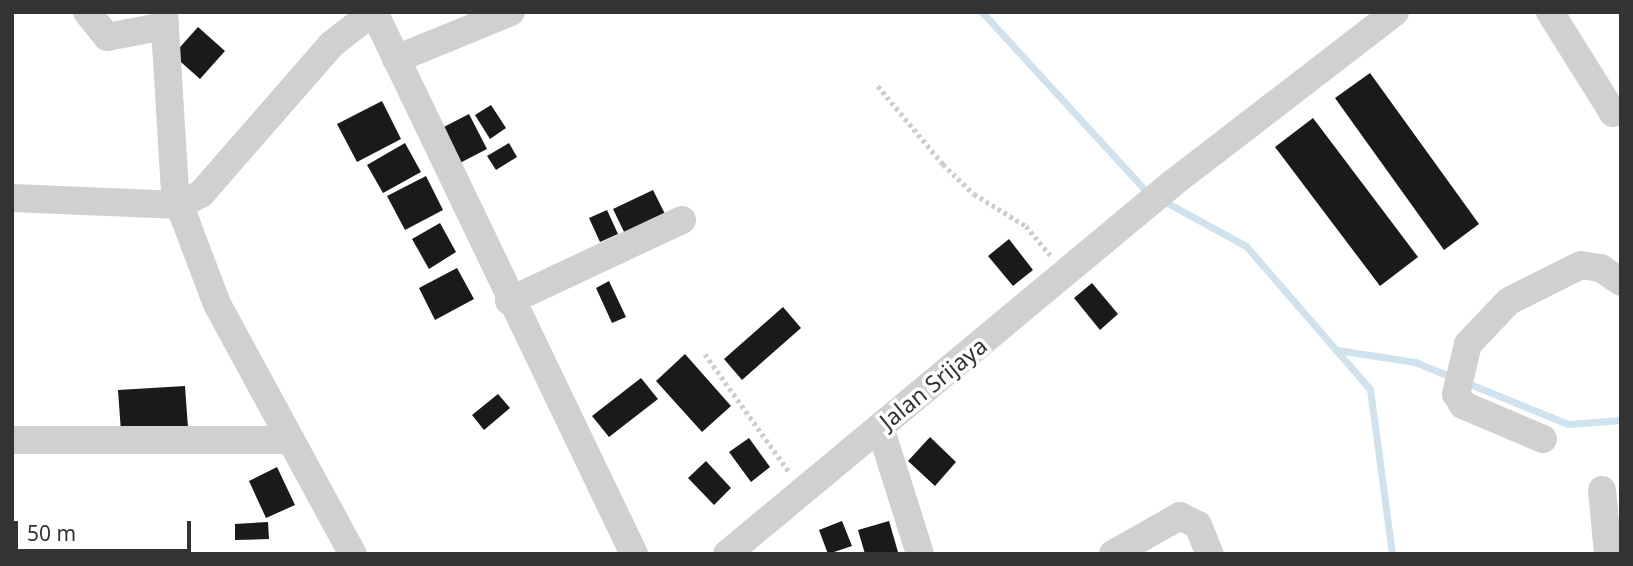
<!DOCTYPE html>
<style>
body{margin:0}
#map{position:relative;width:1633px;height:566px;overflow:hidden;background:#fff;font-family:"Noto Sans",sans-serif}
div>[style]{position:absolute}
.stream>*{height:7px;margin:-3.5px;padding:0 3.5px;transform-origin:3.5px;border-radius:3.5px;background:#cfe2ee}
.building>*{inset:0;background:#1a1a1a}
.path>*{height:4.5px;margin-top:-2.25px;transform-origin:0;background:repeating-linear-gradient(90deg,#cdcdcd 0 3.5px,transparent 0 7px)}
.minor>*{height:28px;margin:-14px;padding:0 14px;transform-origin:14px;border-radius:14px;background:#d0d0d0}
span{translate:-50% -50%;white-space:nowrap;text-align:center;line-height:1.15;-webkit-text-stroke:7px #fff;paint-order:stroke}
.street-label{font-size:23px;color:#333}
.frame{position:absolute;inset:0;border:14px solid #333;pointer-events:none}
.scale{position:absolute;left:14px;top:521px;width:177px;height:32px;box-sizing:border-box;border:4px solid #333;border-top:0;padding-left:9px;font-size:21px;line-height:24px;white-space:nowrap;color:#333;-webkit-text-stroke:5px #fff;paint-order:stroke}
</style>
<div id="map">
<div class="stream">
<i style="left:982px;top:12px;width:246px;rotate:47.5deg"></i>
<i style="left:1162px;top:200px;width:96px;rotate:28.7deg"></i>
<i style="left:1246px;top:246px;width:189px;rotate:49.1deg"></i>
<i style="left:1370px;top:389px;width:166px;rotate:82.4deg"></i>
<i style="left:1337px;top:350px;width:79px;rotate:8.7deg"></i>
<i style="left:1415px;top:362px;width:42px;rotate:22.3deg"></i>
<i style="left:1465px;top:382px;width:111px;rotate:22.2deg"></i>
<i style="left:1568px;top:424px;width:53px;rotate:-4.3deg"></i>
</div>
<div class="building">
<i style="clip-path:polygon(198px 27px,225px 51px,200px 79px,173px 55px)"></i>
<i style="clip-path:polygon(1370px 73px,1479px 224px,1444px 250px,1335px 98px)"></i>
<i style="clip-path:polygon(382px 101px,401px 139px,357px 162px,337px 124px)"></i>
<i style="clip-path:polygon(491px 105px,506px 128px,490px 139px,475px 115px)"></i>
<i style="clip-path:polygon(469px 114px,487px 149px,456px 165px,438px 130px)"></i>
<i style="clip-path:polygon(1313px 118px,1418px 257px,1380px 286px,1275px 147px)"></i>
<i style="clip-path:polygon(405px 143px,421px 172px,383px 193px,367px 165px)"></i>
<i style="clip-path:polygon(509px 143px,517px 157px,496px 170px,487px 156px)"></i>
<i style="clip-path:polygon(426px 176px,443px 210px,405px 230px,387px 196px)"></i>
<i style="clip-path:polygon(653px 190px,665px 214px,625px 234px,613px 209px)"></i>
<i style="clip-path:polygon(607px 210px,618px 234px,600px 242px,589px 218px)"></i>
<i style="clip-path:polygon(440px 223px,456px 252px,429px 269px,412px 239px)"></i>
<i style="clip-path:polygon(1009px 239px,1033px 270px,1013px 286px,988px 256px)"></i>
<i style="clip-path:polygon(457px 268px,474px 299px,435px 320px,419px 288px)"></i>
<i style="clip-path:polygon(609px 281px,626px 317px,612px 323px,596px 288px)"></i>
<i style="clip-path:polygon(1092px 283px,1118px 314px,1100px 330px,1074px 298px)"></i>
<i style="clip-path:polygon(783px 307px,801px 328px,742px 380px,724px 359px)"></i>
<i style="clip-path:polygon(685px 354px,731px 406px,702px 432px,656px 381px)"></i>
<i style="clip-path:polygon(641px 378px,658px 399px,609px 437px,592px 416px)"></i>
<i style="clip-path:polygon(185px 386px,188px 428px,121px 432px,118px 390px)"></i>
<i style="clip-path:polygon(498px 394px,510px 408px,484px 430px,472px 415px)"></i>
<i style="clip-path:polygon(930px 437px,956px 462px,935px 486px,908px 461px)"></i>
<i style="clip-path:polygon(749px 438px,770px 467px,751px 482px,729px 452px)"></i>
<i style="clip-path:polygon(706px 461px,731px 488px,714px 505px,688px 478px)"></i>
<i style="clip-path:polygon(277px 467px,295px 505px,266px 518px,249px 481px)"></i>
<i style="clip-path:polygon(842px 521px,852px 546px,828px 554px,819px 530px)"></i>
<i style="clip-path:polygon(889px 521px,898px 552px,865px 554px,858px 530px)"></i>
<i style="clip-path:polygon(268px 522px,269px 539px,235px 540px,235px 524px)"></i>
</div>
<div class="path">
<i style="left:878px;top:86px;width:102px;rotate:50.2deg"></i>
<i style="left:943px;top:164px;width:43px;rotate:44.1deg"></i>
<i style="left:974px;top:194px;width:61px;rotate:31.6deg"></i>
<i style="left:1026px;top:226px;width:38px;rotate:50deg"></i>
<i style="left:705px;top:354px;width:146px;rotate:54.5deg"></i>
</div>
<div class="minor">
<i style="left:87px;top:12px;width:32px;rotate:51deg"></i>
<i style="left:107px;top:37px;width:59px;rotate:-10.7deg"></i>
<i style="left:164px;top:12px;width:181px;rotate:86.5deg"></i>
<i style="left:175px;top:193px;width:119px;rotate:69.3deg"></i>
<i style="left:217px;top:304px;width:285px;rotate:61.5deg"></i>
<i style="left:374px;top:12px;width:601px;rotate:64.37deg"></i>
<i style="left:1550px;top:12px;width:119px;rotate:58deg"></i>
<i style="left:1613px;top:113px;width:8px;rotate:-14deg"></i>
<i style="left:396px;top:59px;width:124px;rotate:-22.2deg"></i>
<i style="left:12px;top:198px;width:168px;rotate:2.4deg"></i>
<i style="left:180px;top:205px;width:24px;rotate:-28deg"></i>
<i style="left:201px;top:194px;width:199px;rotate:-48.9deg"></i>
<i style="left:332px;top:44px;width:52px;rotate:-38deg"></i>
<i style="left:509px;top:301px;width:191px;rotate:-25.1deg"></i>
<i style="left:880px;top:427px;width:133px;rotate:72.5deg"></i>
<i style="left:1543px;top:439px;width:87px;rotate:-157deg"></i>
<i style="left:1463px;top:405px;width:13px;rotate:-122deg"></i>
<i style="left:1456px;top:394px;width:51px;rotate:-76.5deg"></i>
<i style="left:1468px;top:344px;width:59px;rotate:-46.4deg"></i>
<i style="left:1509px;top:301px;width:80px;rotate:-26.6deg"></i>
<i style="left:1581px;top:265px;width:20px;rotate:9deg"></i>
<i style="left:1601px;top:268px;width:24px;rotate:35deg"></i>
<i style="left:12px;top:440px;width:277px"></i>
<i style="left:1602px;top:490px;width:64px;rotate:84.6deg"></i>
<i style="left:727px;top:554px;width:580px;rotate:-39.75deg"></i>
<i style="left:1173px;top:183px;width:280px;rotate:-37.6deg"></i>
<i style="left:1113px;top:554px;width:77px;rotate:-29.6deg"></i>
<i style="left:1180px;top:516px;width:20px;rotate:27deg"></i>
<i style="left:1198px;top:525px;width:31px;rotate:68deg"></i>
</div>
<div class="street-label">
<span style="left:933px;top:383px;rotate:-39deg">Jalan Srijaya</span>
</div>
<div class="frame"></div>
<div class="scale">50 m</div>
</div>
